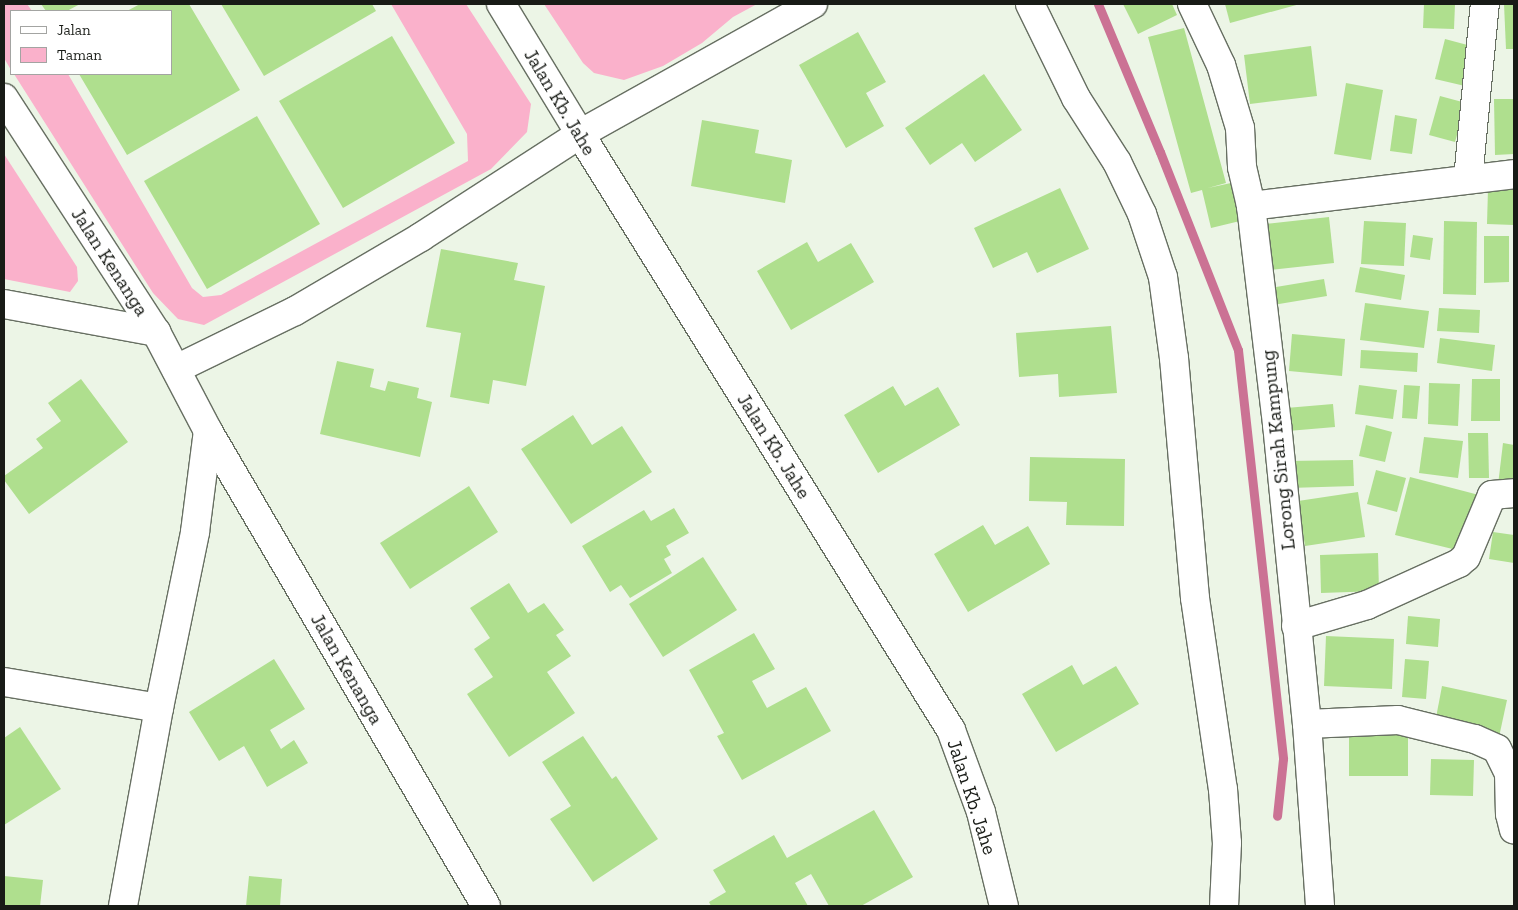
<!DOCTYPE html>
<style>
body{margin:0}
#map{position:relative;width:1518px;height:910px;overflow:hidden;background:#ecf5e6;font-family:"Zilla Slab",serif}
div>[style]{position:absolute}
.green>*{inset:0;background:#fab1cb}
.stream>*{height:9px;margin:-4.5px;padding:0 4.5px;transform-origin:4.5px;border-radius:4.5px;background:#cb7294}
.building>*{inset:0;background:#afdf8e}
.roads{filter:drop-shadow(1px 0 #676f62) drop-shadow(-1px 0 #676f62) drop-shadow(0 1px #676f62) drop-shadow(0 -1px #676f62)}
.street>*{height:28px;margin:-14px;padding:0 14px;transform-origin:14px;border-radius:14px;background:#fff}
span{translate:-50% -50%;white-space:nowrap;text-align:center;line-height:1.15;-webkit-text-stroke:4px #fff;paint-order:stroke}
.street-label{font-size:20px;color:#181b16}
.frame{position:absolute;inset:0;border:5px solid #181b16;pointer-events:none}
.legend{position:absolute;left:10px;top:10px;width:162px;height:65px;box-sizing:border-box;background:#fff;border:1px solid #a3a4a2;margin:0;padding:6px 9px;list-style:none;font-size:15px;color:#181b16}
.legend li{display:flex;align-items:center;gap:10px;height:25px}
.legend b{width:25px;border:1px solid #a3a4a2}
</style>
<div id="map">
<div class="green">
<i style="clip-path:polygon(4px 4px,27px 4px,32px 11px,11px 11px,11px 70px,4px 58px)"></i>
<i style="clip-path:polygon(391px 4px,466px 4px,531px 104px,527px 132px,491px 169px,204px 325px,178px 319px,153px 293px,14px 74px,68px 74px,192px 288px,203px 297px,221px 295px,468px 161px,467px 134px)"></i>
<i style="clip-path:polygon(544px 4px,757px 4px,733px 17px,702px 43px,663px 66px,624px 80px,594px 73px,583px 63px)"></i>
<i style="clip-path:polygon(4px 154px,77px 267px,78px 281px,70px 292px,4px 279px)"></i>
</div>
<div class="stream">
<i style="left:1098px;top:4px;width:160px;rotate:67.3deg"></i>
<i style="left:1160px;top:152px;width:213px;rotate:68.5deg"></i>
<i style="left:1238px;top:350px;width:411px;rotate:83.7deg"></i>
<i style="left:1283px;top:759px;width:57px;rotate:96deg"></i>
</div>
<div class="building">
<i style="clip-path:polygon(41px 4px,80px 4px,67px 11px,46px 11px)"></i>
<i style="clip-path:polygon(140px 4px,189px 4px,240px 90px,127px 155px,79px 74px,171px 74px,171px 11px,127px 11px)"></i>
<i style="clip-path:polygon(221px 4px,372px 4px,376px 11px,264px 76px)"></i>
<i style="clip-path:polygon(1123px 4px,1172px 4px,1177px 15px,1138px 34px)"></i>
<i style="clip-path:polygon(1225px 4px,1300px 4px,1230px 23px)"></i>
<i style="clip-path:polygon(1424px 4px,1455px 4px,1454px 29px,1423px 28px)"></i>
<i style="clip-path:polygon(1504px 4px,1514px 4px,1514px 49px,1506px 49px)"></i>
<i style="clip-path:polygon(1184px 28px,1226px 183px,1208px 188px,1231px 183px,1240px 221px,1211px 228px,1202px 190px,1191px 193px,1148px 37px)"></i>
<i style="clip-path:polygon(858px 32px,886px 82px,866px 93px,884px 126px,846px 148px,799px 65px)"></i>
<i style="clip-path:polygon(392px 36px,455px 143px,343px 208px,279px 101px)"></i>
<i style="clip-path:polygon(1445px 39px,1475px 47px,1465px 86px,1435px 79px)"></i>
<i style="clip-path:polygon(1311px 46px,1317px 96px,1250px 104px,1244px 55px)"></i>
<i style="clip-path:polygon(984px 74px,1022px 130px,975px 162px,962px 143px,930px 165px,905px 128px)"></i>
<i style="clip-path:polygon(1346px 83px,1383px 90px,1371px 160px,1334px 154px)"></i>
<i style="clip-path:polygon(1440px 96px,1466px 103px,1455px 142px,1429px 135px)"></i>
<i style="clip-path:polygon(1494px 99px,1514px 99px,1514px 154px,1495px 155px)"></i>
<i style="clip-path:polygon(1395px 115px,1417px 119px,1412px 154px,1390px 151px)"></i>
<i style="clip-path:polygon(257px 116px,320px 224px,207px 289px,144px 181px)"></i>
<i style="clip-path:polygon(702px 120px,759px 130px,755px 153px,792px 160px,785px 203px,691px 186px)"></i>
<i style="clip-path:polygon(1060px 188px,1089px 249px,1037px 273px,1027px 252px,993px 268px,974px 228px)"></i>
<i style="clip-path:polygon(1488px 189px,1514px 190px,1514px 225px,1487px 224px)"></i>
<i style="clip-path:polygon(1329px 217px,1334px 263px,1262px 271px,1256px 225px)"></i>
<i style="clip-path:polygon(1364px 221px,1406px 223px,1404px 266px,1361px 264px)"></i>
<i style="clip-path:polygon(1444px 221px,1477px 222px,1476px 295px,1443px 294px)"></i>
<i style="clip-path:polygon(1413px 235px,1433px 238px,1430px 260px,1410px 257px)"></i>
<i style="clip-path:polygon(1484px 236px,1509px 236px,1509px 282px,1484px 283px)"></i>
<i style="clip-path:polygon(807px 242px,818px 262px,851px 243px,874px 282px,791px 330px,757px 271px)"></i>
<i style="clip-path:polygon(441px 249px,518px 263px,514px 280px,545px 286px,526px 386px,493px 380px,489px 404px,450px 397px,461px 333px,426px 327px)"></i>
<i style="clip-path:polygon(1360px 267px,1405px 275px,1401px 300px,1355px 292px)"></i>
<i style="clip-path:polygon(1324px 279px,1327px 296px,1273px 305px,1270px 288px)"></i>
<i style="clip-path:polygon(1365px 303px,1429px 311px,1424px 348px,1360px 340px)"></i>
<i style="clip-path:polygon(1439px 308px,1480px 310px,1479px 333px,1437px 331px)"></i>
<i style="clip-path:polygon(1111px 326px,1117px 393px,1059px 397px,1058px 374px,1019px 377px,1016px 333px)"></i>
<i style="clip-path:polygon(1292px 334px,1345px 339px,1342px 376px,1289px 371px)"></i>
<i style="clip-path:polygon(1440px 338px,1495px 345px,1492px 371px,1437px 363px)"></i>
<i style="clip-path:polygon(1361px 350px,1418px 353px,1417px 372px,1360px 368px)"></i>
<i style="clip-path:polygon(337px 361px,374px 369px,370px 387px,385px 391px,388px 381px,419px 388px,417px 398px,432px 402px,420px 457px,320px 434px)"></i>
<i style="clip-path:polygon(81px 379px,128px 442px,29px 514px,4px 480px,4px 476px,43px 448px,36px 439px,61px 421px,48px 403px)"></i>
<i style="clip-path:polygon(1472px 379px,1500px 379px,1500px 421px,1471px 421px)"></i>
<i style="clip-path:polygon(1429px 383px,1460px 384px,1458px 426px,1428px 424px)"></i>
<i style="clip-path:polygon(1359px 385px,1397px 390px,1393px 419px,1355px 414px)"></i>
<i style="clip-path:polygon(1404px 385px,1420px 386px,1417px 419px,1402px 418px)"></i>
<i style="clip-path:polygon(893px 386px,905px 406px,938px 387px,960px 425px,878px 473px,844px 415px)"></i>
<i style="clip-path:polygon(1333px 404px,1335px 427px,1288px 431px,1286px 408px)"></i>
<i style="clip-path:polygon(573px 415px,592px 445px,622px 426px,652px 472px,571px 524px,521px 449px)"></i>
<i style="clip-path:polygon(1366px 425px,1392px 432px,1385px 462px,1359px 456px)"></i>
<i style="clip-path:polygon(1468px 433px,1488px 433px,1489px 478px,1469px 478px)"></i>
<i style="clip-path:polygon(1424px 437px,1463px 441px,1458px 478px,1419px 473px)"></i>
<i style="clip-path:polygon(1503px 443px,1514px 445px,1514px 487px,1498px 485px)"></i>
<i style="clip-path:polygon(1030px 457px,1125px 459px,1124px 526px,1066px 525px,1067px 502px,1029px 501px)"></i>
<i style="clip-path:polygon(1353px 460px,1354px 486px,1289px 488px,1288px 461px)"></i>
<i style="clip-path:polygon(1376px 470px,1406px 478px,1397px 512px,1367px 504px)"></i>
<i style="clip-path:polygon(1410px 477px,1479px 495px,1465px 552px,1395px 535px)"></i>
<i style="clip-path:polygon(469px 486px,498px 532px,410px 589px,380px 543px)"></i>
<i style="clip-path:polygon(1358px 492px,1365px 537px,1305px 546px,1298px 501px)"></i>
<i style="clip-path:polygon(674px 508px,689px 533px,666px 546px,671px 555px,664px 559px,672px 573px,630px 598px,621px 585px,610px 592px,582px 546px,644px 510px,651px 521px)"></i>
<i style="clip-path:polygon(983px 525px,995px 545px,1028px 526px,1050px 564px,968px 612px,934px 554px)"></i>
<i style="clip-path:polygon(1493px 532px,1514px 535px,1514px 563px,1489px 559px)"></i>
<i style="clip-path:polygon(1378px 553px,1379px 591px,1321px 593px,1320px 555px)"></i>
<i style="clip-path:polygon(703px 557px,737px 610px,663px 657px,629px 604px)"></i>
<i style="clip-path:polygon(509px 583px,528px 613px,544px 603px,564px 630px,556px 635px,571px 656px,547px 672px,575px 713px,509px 757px,467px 694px,493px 677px,474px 649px,490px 638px,470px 608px)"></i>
<i style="clip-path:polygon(1408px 616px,1440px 619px,1438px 647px,1406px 644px)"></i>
<i style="clip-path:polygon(754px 633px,775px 669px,752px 681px,767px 708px,806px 687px,831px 731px,742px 780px,717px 736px,724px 733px,689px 670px)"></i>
<i style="clip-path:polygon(1326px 636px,1394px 639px,1392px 689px,1324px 686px)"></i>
<i style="clip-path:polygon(274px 659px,305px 709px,270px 730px,281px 749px,294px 740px,308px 763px,267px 787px,244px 746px,219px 761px,189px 712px)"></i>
<i style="clip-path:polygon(1405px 659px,1429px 661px,1426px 699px,1402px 697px)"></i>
<i style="clip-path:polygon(1072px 665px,1083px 685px,1116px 666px,1139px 704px,1056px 752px,1022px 694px)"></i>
<i style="clip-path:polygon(1442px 686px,1507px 700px,1499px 737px,1435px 723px)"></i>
<i style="clip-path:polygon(20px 727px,61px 789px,4px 825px,4px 738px)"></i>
<i style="clip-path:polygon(1349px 734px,1408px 734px,1408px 776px,1349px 776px)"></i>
<i style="clip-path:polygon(583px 736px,612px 779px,616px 776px,658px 839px,593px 882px,550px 819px,571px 806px,542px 762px)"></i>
<i style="clip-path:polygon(1431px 759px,1474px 760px,1473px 796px,1430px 795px)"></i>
<i style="clip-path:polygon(874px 810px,913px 877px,861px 906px,829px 906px,811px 874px,795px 883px,808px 906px,711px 906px,709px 902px,726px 892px,713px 870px,774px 835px,787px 858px)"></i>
<i style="clip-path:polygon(4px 876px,43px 880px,40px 906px,4px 906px)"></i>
<i style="clip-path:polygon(249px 876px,282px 879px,280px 906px,246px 906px)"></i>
</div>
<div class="roads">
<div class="street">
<i style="left:501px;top:4px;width:152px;rotate:58.7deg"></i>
<i style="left:580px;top:134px;width:702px;rotate:58.1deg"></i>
<i style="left:951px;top:730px;width:87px;rotate:69.9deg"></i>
<i style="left:981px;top:812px;width:97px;rotate:76.3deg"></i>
<i style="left:1030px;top:4px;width:105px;rotate:63.9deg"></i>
<i style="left:1076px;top:98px;width:76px;rotate:57.4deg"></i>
<i style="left:1117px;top:162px;width:58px;rotate:64.3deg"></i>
<i style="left:1142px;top:214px;width:66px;rotate:71.6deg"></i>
<i style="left:1163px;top:277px;width:82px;rotate:82.3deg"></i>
<i style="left:1174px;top:358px;width:241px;rotate:85deg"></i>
<i style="left:1195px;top:598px;width:193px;rotate:81.7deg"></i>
<i style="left:1223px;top:789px;width:54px;rotate:85.8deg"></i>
<i style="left:1227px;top:843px;width:63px;rotate:92.7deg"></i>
<i style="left:1192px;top:4px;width:68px;rotate:64.6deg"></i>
<i style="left:1221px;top:65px;width:66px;rotate:73.2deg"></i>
<i style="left:1240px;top:128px;width:39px;rotate:87deg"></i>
<i style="left:1242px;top:167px;width:40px;rotate:77deg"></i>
<i style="left:1251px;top:206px;width:220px;rotate:83.2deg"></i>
<i style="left:1277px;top:424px;width:301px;rotate:84.3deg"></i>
<i style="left:1307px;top:724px;width:182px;rotate:85.9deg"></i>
<i style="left:4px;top:98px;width:279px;rotate:57deg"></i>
<i style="left:156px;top:332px;width:112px;rotate:62.3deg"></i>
<i style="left:208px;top:431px;width:550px;rotate:59.66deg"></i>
<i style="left:1468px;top:179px;width:176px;rotate:-84.5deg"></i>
<i style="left:1251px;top:206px;width:265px;rotate:-6.9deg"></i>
<i style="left:4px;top:304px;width:155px;rotate:10.4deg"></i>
<i style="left:176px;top:369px;width:132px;rotate:-26deg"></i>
<i style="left:295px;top:311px;width:146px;rotate:-30.4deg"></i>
<i style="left:421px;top:237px;width:189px;rotate:-32.9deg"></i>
<i style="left:580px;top:134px;width:267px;rotate:-29.2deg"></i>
<i style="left:1296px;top:626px;width:74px;rotate:-16.5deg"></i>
<i style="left:1367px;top:605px;width:101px;rotate:-24.5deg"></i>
<i style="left:1459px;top:563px;width:9px;rotate:-41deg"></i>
<i style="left:1466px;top:557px;width:67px;rotate:-67.2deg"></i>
<i style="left:1492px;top:495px;width:22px;rotate:-5deg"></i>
<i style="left:4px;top:682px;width:157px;rotate:9.5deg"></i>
<i style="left:1307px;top:724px;width:91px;rotate:-2.5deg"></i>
<i style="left:1398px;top:720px;width:79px;rotate:13.9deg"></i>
<i style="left:1475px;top:739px;width:24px;rotate:24deg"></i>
<i style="left:1497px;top:749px;width:28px;rotate:64deg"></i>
<i style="left:1509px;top:774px;width:40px;rotate:88.6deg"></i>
<i style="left:1510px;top:814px;width:16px;rotate:76deg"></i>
<i style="left:123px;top:906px;width:201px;rotate:-79.7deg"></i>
<i style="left:159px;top:708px;width:180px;rotate:-78.4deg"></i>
<i style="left:195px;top:532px;width:102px;rotate:-82.7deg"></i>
</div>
</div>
<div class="street-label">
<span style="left:560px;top:102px;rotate:59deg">Jalan Kb. Jahe</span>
<span style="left:110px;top:262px;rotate:57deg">Jalan Kenanga</span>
<span style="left:774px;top:446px;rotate:58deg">Jalan Kb. Jahe</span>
<span style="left:1278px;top:450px;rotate:-96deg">Lorong Sirah Kampung</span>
<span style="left:347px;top:669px;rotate:60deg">Jalan Kenanga</span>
<span style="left:972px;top:797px;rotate:72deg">Jalan Kb. Jahe</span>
</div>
<div class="frame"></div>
<ul class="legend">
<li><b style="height:6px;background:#fff"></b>Jalan</li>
<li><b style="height:14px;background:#fab1cb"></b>Taman</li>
</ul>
</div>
